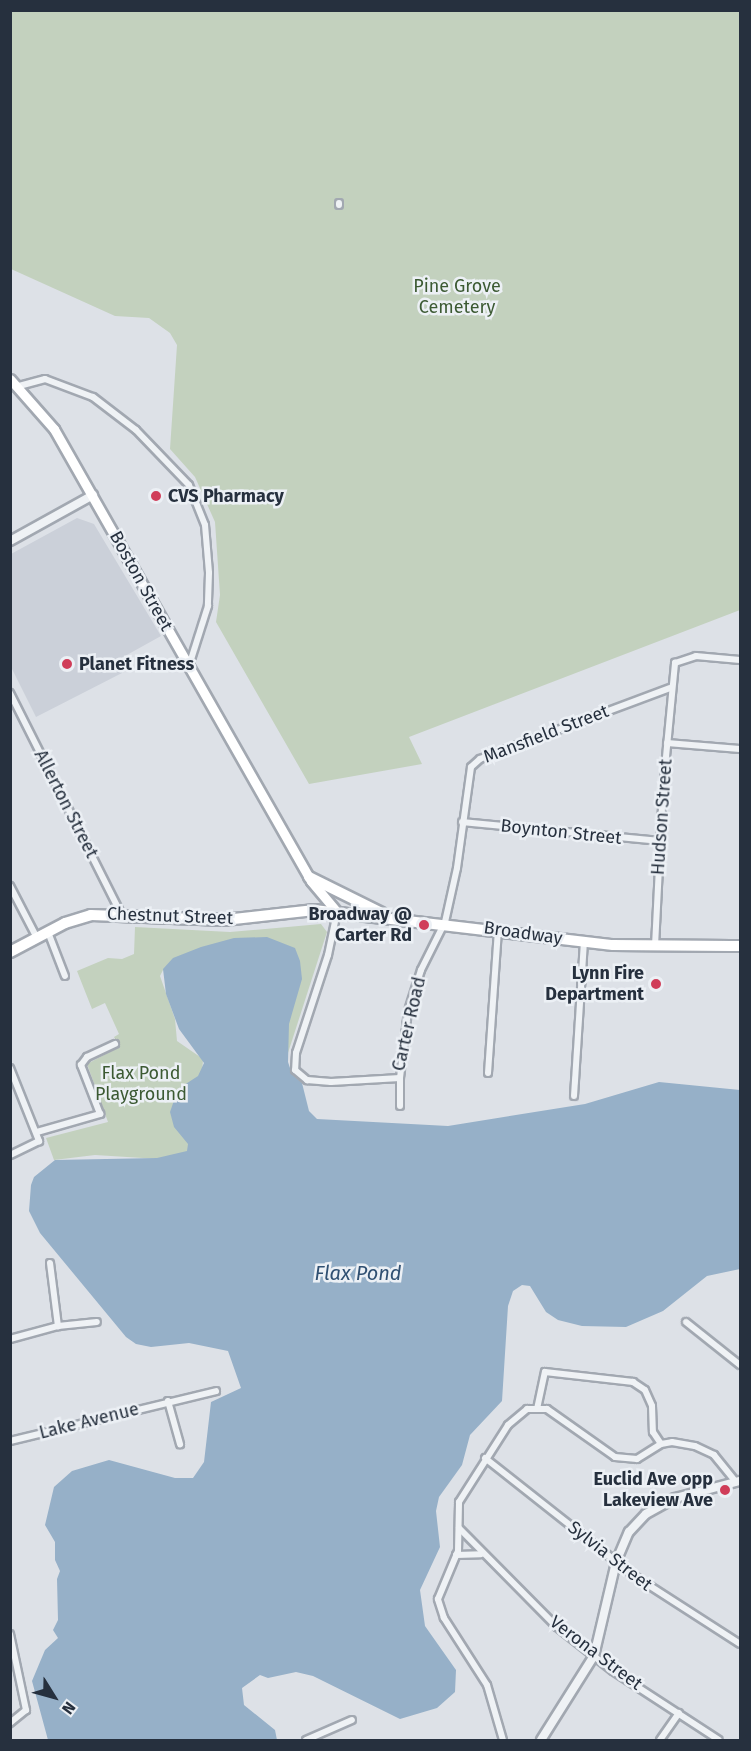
<!DOCTYPE html>
<style>
body{margin:0}
#map{position:relative;width:751px;height:1751px;overflow:hidden;background:#dde1e7;font-family:"Fira Sans",sans-serif}
div>[style]{position:absolute}
.built>*{inset:0;background:#cbd0d9}
.green>*{inset:0;background:#c3d1be}
.water>*{inset:0;background:#96b0c8}
.roads{filter:drop-shadow(2px 0 #a2a8b1) drop-shadow(-2px 0 #a2a8b1) drop-shadow(0 2px #a2a8b1) drop-shadow(0 -2px #a2a8b1)}
.minor>*{height:6px;margin:-3px;padding:0 3px;transform-origin:3px;border-radius:3px;background:#eff2f5}
.tertiary>*{height:8px;margin:-4px;padding:0 4px;transform-origin:4px;border-radius:4px;background:#eff2f5}
.secondary>*{height:9px;margin:-4.5px;padding:0 4.5px;transform-origin:4.5px;border-radius:4.5px;background:#fff}
.primary>*{height:10px;margin:-5px;padding:0 5px;transform-origin:5px;border-radius:5px;background:#fff}
.dots>*{width:16px;height:16px;translate:-50% -50%;box-sizing:border-box;border:3px solid #ecf0f5;border-radius:50%}
span{translate:-50% -50%;white-space:nowrap;text-align:center;line-height:1.15;-webkit-text-stroke:5px #ecf0f5;paint-order:stroke}
.park-label{font-size:18px;color:#3c5a33}
.poi-label{font-size:18px;color:#26303e;font-weight:700}
.left{translate:0 -50%;text-align:left}
.right{translate:-100% -50%;text-align:right}
.street-label{font-size:18px;color:#26303e}
.water-label{font-size:20px;color:#305072;font-style:italic}
.frame{position:absolute;inset:0;border:12px solid #26303e;pointer-events:none}
.north{position:absolute;left:24px;top:1667px;width:60px;height:60px;-webkit-text-stroke:4px #ecf0f5;paint-order:stroke;rotate:127deg;font-size:16px;font-weight:700;line-height:24px;text-align:center;color:#26303e}
.north::after{content:'';display:block;margin:auto;width:21px;height:27px;background:#26303e;clip-path:polygon(50% 0,100% 100%,50% 72%,0 100%)}
</style>
<div id="map">
<div class="built">
<i style="clip-path:polygon(77px 518px,94px 524px,161px 636px,116px 661px,122px 673px,36px 717px,11px 667px,11px 554px)"></i>
</div>
<div class="green">
<i style="clip-path:polygon(11px 11px,740px 11px,740px 610px,409px 737px,422px 764px,309px 784px,216px 622px,220px 595px,215px 522px,195px 477px,170px 449px,177px 345px,170px 333px,149px 318px,115px 316px,11px 269px)"></i>
<i style="clip-path:polygon(321px 924px,327px 932px,287px 1056px,163px 970px,160px 976px,175px 1019px,177px 1041px,203px 1059px,197px 1153px,159px 1159px,95px 1155px,54px 1160px,46px 1138px,108px 1122px,87px 1064px,119px 1047px,114px 1037px,119px 1034px,105px 1003px,92px 1009px,77px 971px,108px 958px,122px 959px,134px 954px,135px 927px,230px 932px)"></i>
</div>
<div class="water">
<i style="clip-path:polygon(267px 937px,295px 948px,300px 961px,302px 979px,289px 1024px,288px 1062px,292px 1074px,302px 1083px,309px 1111px,317px 1119px,448px 1126px,585px 1104px,659px 1082px,740px 1090px,740px 1269px,707px 1276px,663px 1311px,626px 1327px,582px 1326px,558px 1320px,546px 1312px,530px 1286px,522px 1285px,513px 1291px,508px 1306px,502px 1401px,470px 1435px,462px 1465px,439px 1497px,436px 1511px,440px 1547px,420px 1590px,425px 1626px,456px 1670px,455px 1692px,437px 1708px,400px 1719px,313px 1676px,296px 1672px,268px 1678px,260px 1675px,242px 1688px,244px 1705px,275px 1730px,277px 1740px,48px 1740px,32px 1681px,45px 1650px,58px 1638px,53px 1630px,58px 1620px,57px 1579px,60px 1571px,55px 1560px,55px 1542px,45px 1525px,54px 1487px,72px 1471px,109px 1460px,175px 1478px,193px 1478px,204px 1462px,211px 1402px,241px 1388px,228px 1351px,189px 1343px,151px 1347px,136px 1344px,126px 1337px,40px 1233px,29px 1211px,31px 1185px,34px 1177px,55px 1160px,157px 1158px,187px 1151px,188px 1144px,174px 1127px,170px 1112px,178px 1089px,198px 1076px,204px 1063px,179px 1029px,166px 994px,163px 969px,173px 958px,201px 947px,234px 938px)"></i>
</div>
<div class="roads">
<div class="minor">
<i style="left:339px;top:203px;width:2px;rotate:90deg"></i>
<i style="left:19px;top:386px;width:27px;rotate:-15deg"></i>
<i style="left:45px;top:379px;width:51px;rotate:20.6deg"></i>
<i style="left:93px;top:397px;width:54px;rotate:37.5deg"></i>
<i style="left:136px;top:430px;width:76px;rotate:46.1deg"></i>
<i style="left:189px;top:485px;width:43px;rotate:68.2deg"></i>
<i style="left:205px;top:525px;width:48px;rotate:85.2deg"></i>
<i style="left:209px;top:573px;width:33px;rotate:92deg"></i>
<i style="left:208px;top:606px;width:63px;rotate:107.6deg"></i>
<i style="left:10px;top:693px;width:247px;rotate:63.3deg"></i>
<i style="left:667px;top:743px;width:73px;rotate:4.7deg"></i>
<i style="left:462px;top:822px;width:199px;rotate:5.5deg"></i>
<i style="left:10px;top:886px;width:59px;rotate:62.6deg"></i>
<i style="left:337px;top:912px;width:44px;rotate:101.8deg"></i>
<i style="left:328px;top:955px;width:103px;rotate:108.1deg"></i>
<i style="left:296px;top:1053px;width:17px;rotate:93deg"></i>
<i style="left:295px;top:1070px;width:16px;rotate:40deg"></i>
<i style="left:307px;top:1080px;width:24px;rotate:5deg"></i>
<i style="left:331px;top:1082px;width:69px;rotate:-3.3deg"></i>
<i style="left:400px;top:1078px;width:67px;rotate:-83.2deg"></i>
<i style="left:408px;top:1011px;width:43px;rotate:-72.4deg"></i>
<i style="left:421px;top:970px;width:54px;rotate:-63.4deg"></i>
<i style="left:445px;top:922px;width:55px;rotate:-77.5deg"></i>
<i style="left:457px;top:868px;width:102px;rotate:-82.1deg"></i>
<i style="left:471px;top:767px;width:12px;rotate:-42deg"></i>
<i style="left:480px;top:759px;width:203px;rotate:-20.5deg"></i>
<i style="left:48px;top:932px;width:47px;rotate:68.9deg"></i>
<i style="left:655px;top:946px;width:158px;rotate:-87.1deg"></i>
<i style="left:663px;top:788px;width:126px;rotate:-84.5deg"></i>
<i style="left:675px;top:663px;width:22px;rotate:-18deg"></i>
<i style="left:696px;top:656px;width:44px;rotate:5.2deg"></i>
<i style="left:10px;top:1068px;width:79px;rotate:68.3deg"></i>
<i style="left:39px;top:1141px;width:32px;rotate:154deg"></i>
<i style="left:488px;top:1073px;width:143px;rotate:-86deg"></i>
<i style="left:400px;top:1078px;width:28px;rotate:90deg"></i>
<i style="left:574px;top:1096px;width:155px;rotate:-86.3deg"></i>
<i style="left:37px;top:1132px;width:66px;rotate:-15.9deg"></i>
<i style="left:100px;top:1114px;width:53px;rotate:-111.2deg"></i>
<i style="left:81px;top:1065px;width:10px;rotate:-53deg"></i>
<i style="left:87px;top:1057px;width:31px;rotate:-25deg"></i>
<i style="left:50px;top:1263px;width:64px;rotate:82.8deg"></i>
<i style="left:686px;top:1322px;width:69px;rotate:38.5deg"></i>
<i style="left:10px;top:1339px;width:50px;rotate:-15.2deg"></i>
<i style="left:58px;top:1326px;width:39px;rotate:-6deg"></i>
<i style="left:168px;top:1401px;width:45px;rotate:74.4deg"></i>
<i style="left:537px;top:1409px;width:38px;rotate:-78deg"></i>
<i style="left:545px;top:1372px;width:89px;rotate:6.5deg"></i>
<i style="left:633px;top:1382px;width:14px;rotate:34deg"></i>
<i style="left:645px;top:1390px;width:17px;rotate:66deg"></i>
<i style="left:652px;top:1406px;width:26px;rotate:88deg"></i>
<i style="left:653px;top:1432px;width:14px;rotate:56deg"></i>
<i style="left:10px;top:1441px;width:212px;rotate:-13.6deg"></i>
<i style="left:485px;top:1458px;width:189px;rotate:38.3deg"></i>
<i style="left:633px;top:1575px;width:127px;rotate:32.8deg"></i>
<i style="left:459px;top:1528px;width:139px;rotate:45.3deg"></i>
<i style="left:557px;top:1627px;width:71px;rotate:38.2deg"></i>
<i style="left:613px;top:1671px;width:126px;rotate:33.1deg"></i>
<i style="left:456px;top:1555px;width:25px;rotate:-2deg"></i>
<i style="left:10px;top:1634px;width:78px;rotate:78.1deg"></i>
<i style="left:26px;top:1710px;width:21px;rotate:141deg"></i>
<i style="left:306px;top:1740px;width:50px;rotate:-23.5deg"></i>
<i style="left:503px;top:1740px;width:57px;rotate:-106.2deg"></i>
<i style="left:487px;top:1685px;width:80px;rotate:-122.7deg"></i>
<i style="left:444px;top:1618px;width:20px;rotate:-108deg"></i>
<i style="left:438px;top:1599px;width:52px;rotate:-67.4deg"></i>
<i style="left:458px;top:1551px;width:49px;rotate:-88.8deg"></i>
<i style="left:459px;top:1502px;width:91px;rotate:-57.5deg"></i>
<i style="left:508px;top:1425px;width:25px;rotate:-40deg"></i>
<i style="left:527px;top:1409px;width:20px"></i>
<i style="left:547px;top:1409px;width:83px;rotate:35.2deg"></i>
<i style="left:615px;top:1457px;width:22px;rotate:5deg"></i>
<i style="left:637px;top:1459px;width:28px;rotate:-32deg"></i>
<i style="left:661px;top:1444px;width:11px;rotate:-10deg"></i>
<i style="left:672px;top:1442px;width:23px;rotate:10deg"></i>
<i style="left:695px;top:1446px;width:21px;rotate:25deg"></i>
<i style="left:714px;top:1455px;width:35px;rotate:51deg"></i>
<i style="left:660px;top:1740px;width:33px;rotate:-55deg"></i>
</div>
<div class="tertiary">
<i style="left:10px;top:541px;width:95px;rotate:-29deg"></i>
<i style="left:541px;top:1740px;width:99px;rotate:-57.8deg"></i>
<i style="left:594px;top:1656px;width:97px;rotate:-76.8deg"></i>
<i style="left:616px;top:1562px;width:33px;rotate:-67deg"></i>
<i style="left:629px;top:1532px;width:25px;rotate:-47deg"></i>
<i style="left:646px;top:1514px;width:33px;rotate:-29deg"></i>
<i style="left:675px;top:1498px;width:67px;rotate:-14.7deg"></i>
</div>
<div class="secondary">
<i style="left:10px;top:379px;width:67px;rotate:48.7deg"></i>
<i style="left:54px;top:429px;width:520px;rotate:60.38deg"></i>
<i style="left:311px;top:881px;width:40px;rotate:50deg"></i>
</div>
<div class="primary">
<i style="left:309px;top:877px;width:81px;rotate:26.3deg"></i>
<i style="left:10px;top:952px;width:62px;rotate:-27.8deg"></i>
<i style="left:65px;top:923px;width:27px;rotate:-17deg"></i>
<i style="left:91px;top:915px;width:134px;rotate:2.1deg"></i>
<i style="left:225px;top:920px;width:90px;rotate:-6.4deg"></i>
<i style="left:314px;top:910px;width:301px;rotate:6.7deg"></i>
<i style="left:613px;top:945px;width:127px;rotate:0.5deg"></i>
</div>
</div>
<div class="dots">
<i style="left:156px;top:496px;background:#d03d59"></i>
<i style="left:67px;top:664px;background:#d03d59"></i>
<i style="left:424px;top:925px;background:#d03d59"></i>
<i style="left:656px;top:984px;background:#d03d59"></i>
<i style="left:725px;top:1490px;background:#d03d59"></i>
</div>
<div class="park-label">
<span style="left:457px;top:297px">Pine Grove<br>Cemetery</span>
<span style="left:141px;top:1084px">Flax Pond<br>Playground</span>
</div>
<div class="poi-label">
<span class="left" style="left:168px;top:496px">CVS Pharmacy</span>
<span class="left" style="left:79px;top:664px">Planet Fitness</span>
<span class="right" style="left:412px;top:925px">Broadway @<br>Carter Rd</span>
<span class="right" style="left:644px;top:984px">Lynn Fire<br>Department</span>
<span class="right" style="left:713px;top:1490px">Euclid Ave opp<br>Lakeview Ave</span>
</div>
<div class="street-label">
<span style="left:141px;top:581px;rotate:61deg">Boston Street</span>
<span style="left:546px;top:734px;rotate:-21deg">Mansfield Street</span>
<span style="left:66px;top:804px;rotate:63deg">Allerton Street</span>
<span style="left:662px;top:817px;rotate:-86deg">Hudson Street</span>
<span style="left:561px;top:832px;rotate:6deg">Boynton Street</span>
<span style="left:170px;top:916px;rotate:2deg">Chestnut Street</span>
<span style="left:523px;top:933px;rotate:8deg">Broadway</span>
<span style="left:409px;top:1024px;rotate:-77deg">Carter Road</span>
<span style="left:89px;top:1421px;rotate:-14deg">Lake Avenue</span>
<span style="left:610px;top:1556px;rotate:38deg">Sylvia Street</span>
<span style="left:596px;top:1653px;rotate:37deg">Verona Street</span>
</div>
<div class="water-label">
<span style="left:358px;top:1273px">Flax Pond</span>
</div>
<div class="frame"></div>
<div class="north">N</div>
</div>
